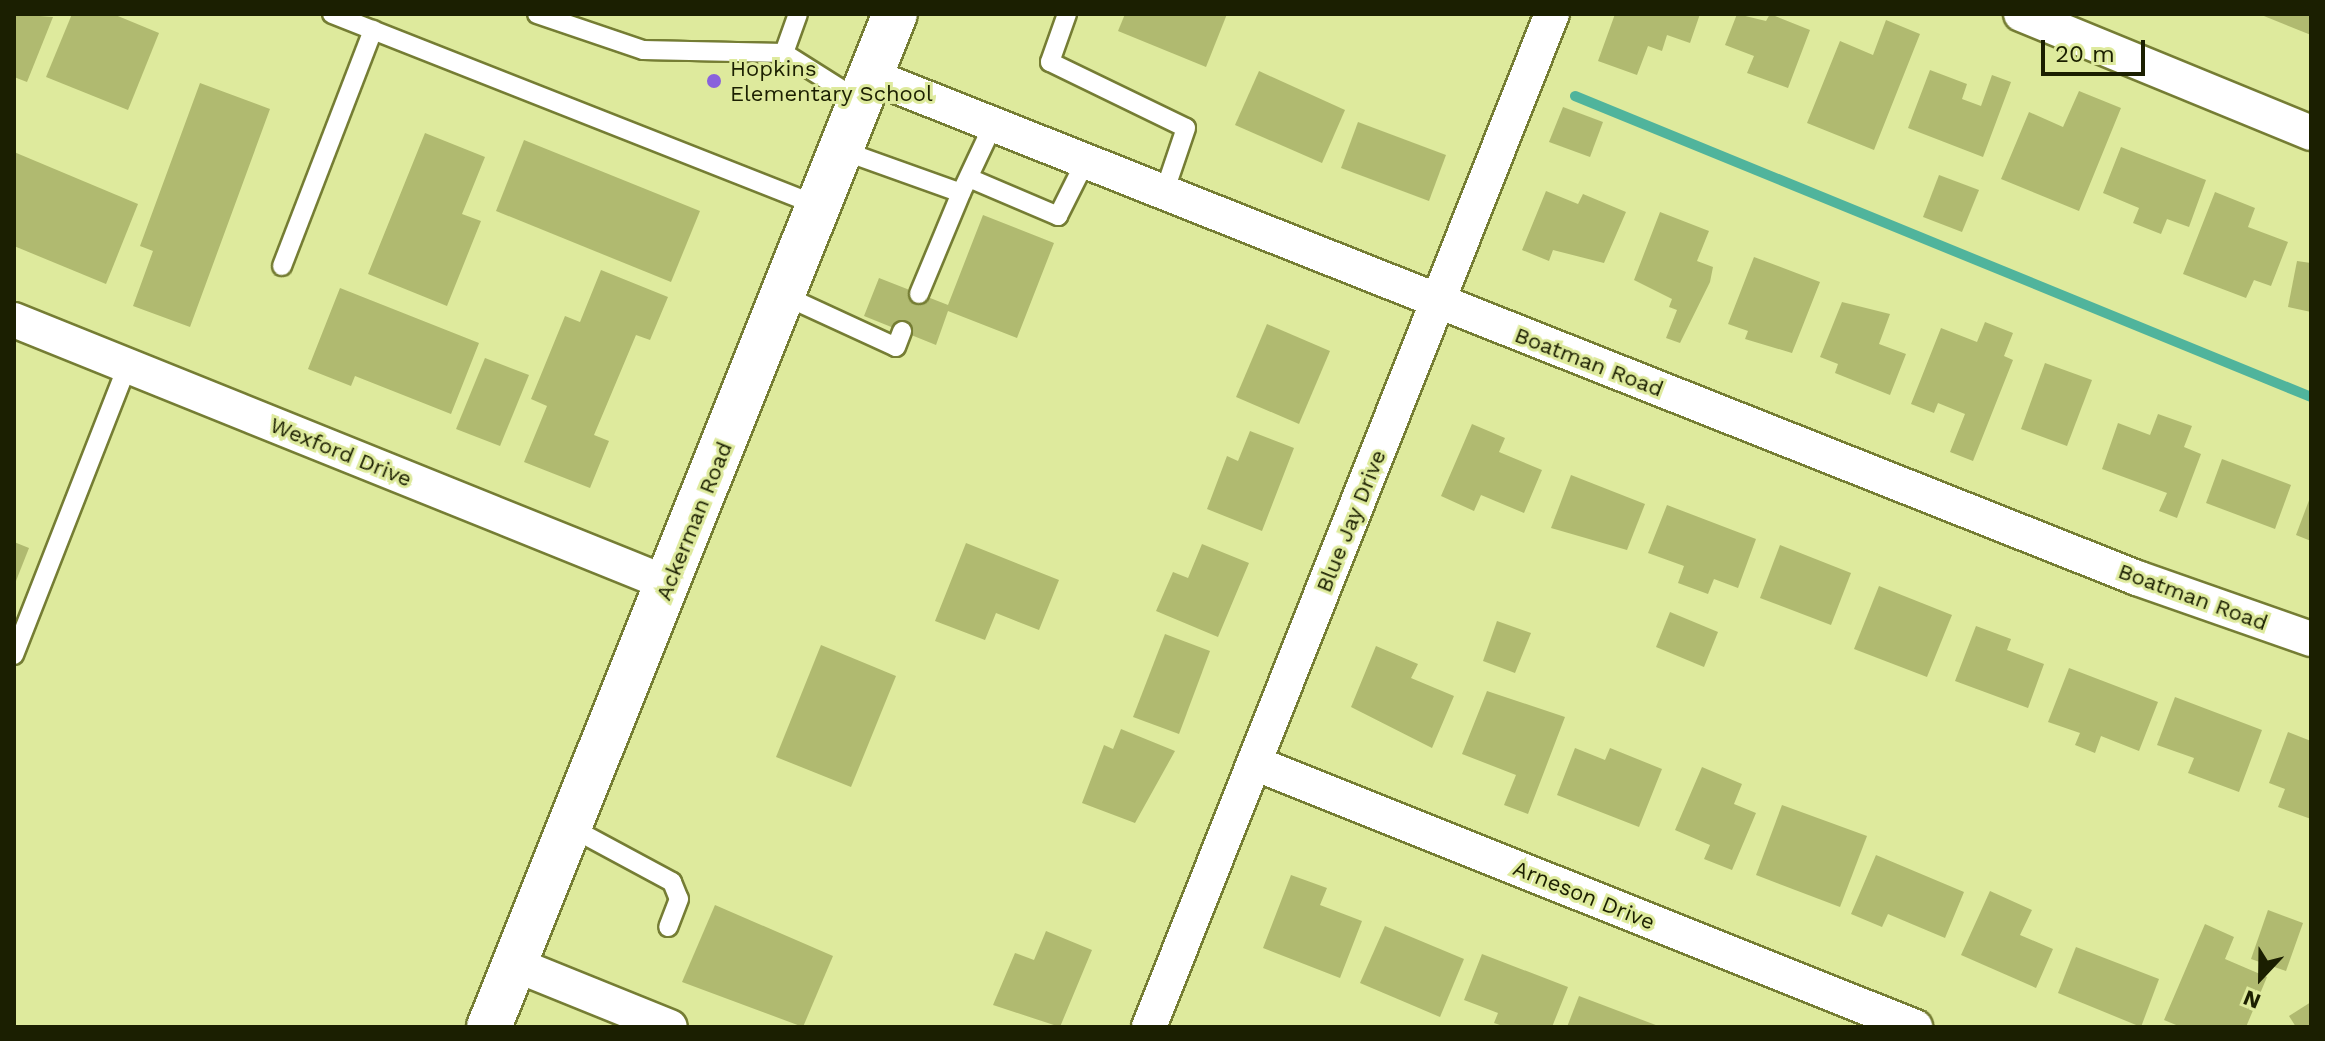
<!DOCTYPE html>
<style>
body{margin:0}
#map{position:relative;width:2325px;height:1041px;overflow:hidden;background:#deea9d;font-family:"Work Sans",sans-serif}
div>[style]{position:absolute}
.stream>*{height:10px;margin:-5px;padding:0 5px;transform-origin:5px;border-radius:5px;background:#50b49c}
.building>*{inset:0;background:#b0ba70}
.roads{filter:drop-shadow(2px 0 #757d34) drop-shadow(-2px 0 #757d34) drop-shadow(0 2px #757d34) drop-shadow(0 -2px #757d34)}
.service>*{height:18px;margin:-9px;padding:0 9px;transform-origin:9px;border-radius:9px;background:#fff}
.minor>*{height:34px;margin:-17px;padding:0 17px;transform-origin:17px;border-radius:17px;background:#fff}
.tertiary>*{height:44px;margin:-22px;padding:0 22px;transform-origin:22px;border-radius:22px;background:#fff}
.dots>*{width:22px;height:22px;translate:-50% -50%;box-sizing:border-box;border:4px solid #deea9d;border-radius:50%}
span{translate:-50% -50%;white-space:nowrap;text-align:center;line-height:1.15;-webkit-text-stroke:6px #deea9d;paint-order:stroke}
.poi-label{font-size:22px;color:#1b1f01}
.left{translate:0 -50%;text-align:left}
.street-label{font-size:22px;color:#1b1f01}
.frame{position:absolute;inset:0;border:16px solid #1b1f01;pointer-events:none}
.north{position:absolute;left:2221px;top:937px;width:80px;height:80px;-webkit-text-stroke:6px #deea9d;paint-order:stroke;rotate:202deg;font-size:22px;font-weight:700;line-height:32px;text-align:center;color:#1b1f01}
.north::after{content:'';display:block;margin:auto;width:28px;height:36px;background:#1b1f01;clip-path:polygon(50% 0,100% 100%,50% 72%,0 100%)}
.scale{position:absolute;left:2041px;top:40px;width:104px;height:36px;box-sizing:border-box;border:4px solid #1b1f01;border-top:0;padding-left:10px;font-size:24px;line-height:28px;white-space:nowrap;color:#1b1f01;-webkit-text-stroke:6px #deea9d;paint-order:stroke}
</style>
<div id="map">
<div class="stream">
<i style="left:1575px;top:96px;width:795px;rotate:22.24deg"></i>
</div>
<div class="building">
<i style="clip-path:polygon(14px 14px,53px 17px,27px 82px,14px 77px)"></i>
<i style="clip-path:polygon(72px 14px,113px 14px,159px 33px,128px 110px,46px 77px)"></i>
<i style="clip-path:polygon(1125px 14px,1227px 14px,1206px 67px,1118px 31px)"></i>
<i style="clip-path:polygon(1615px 14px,1700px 14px,1690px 43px,1667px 35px,1662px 51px,1648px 46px,1637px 75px,1598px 61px)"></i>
<i style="clip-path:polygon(1737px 14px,1766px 21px,1770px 14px,1810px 30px,1788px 88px,1747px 73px,1754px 56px,1725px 45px)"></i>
<i style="clip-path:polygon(2259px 14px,2311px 14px,2311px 35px)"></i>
<i style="clip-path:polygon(1886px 20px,1920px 34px,1874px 150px,1807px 123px,1840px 41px,1873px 55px)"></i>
<i style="clip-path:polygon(1930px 70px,1967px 84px,1962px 99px,1981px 106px,1992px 75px,2011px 82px,1983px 157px,1908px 128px)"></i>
<i style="clip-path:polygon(1259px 71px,1345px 110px,1322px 163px,1235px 125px)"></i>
<i style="clip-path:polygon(200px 83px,270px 109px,190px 327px,133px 306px,153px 251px,140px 246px)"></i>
<i style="clip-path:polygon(2079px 91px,2121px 108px,2079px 211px,2001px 179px,2029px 112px,2063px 127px)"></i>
<i style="clip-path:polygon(1563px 107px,1603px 122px,1590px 157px,1549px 142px)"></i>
<i style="clip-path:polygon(1358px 122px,1446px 155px,1429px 201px,1341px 168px)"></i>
<i style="clip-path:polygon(425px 133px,485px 157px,462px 214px,481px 221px,447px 306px,368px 274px)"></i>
<i style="clip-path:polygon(524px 140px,700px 211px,671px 282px,496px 211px)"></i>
<i style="clip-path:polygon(2121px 147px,2206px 180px,2189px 227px,2167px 219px,2161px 234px,2133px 223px,2139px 208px,2103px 193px)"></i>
<i style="clip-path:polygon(14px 152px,138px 204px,106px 284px,14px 246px)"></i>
<i style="clip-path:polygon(1939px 175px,1979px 190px,1962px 232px,1923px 217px)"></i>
<i style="clip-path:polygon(1546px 191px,1578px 204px,1583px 194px,1626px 212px,1604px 263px,1553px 250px,1549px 261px,1522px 250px)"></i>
<i style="clip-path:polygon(2215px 192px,2255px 208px,2248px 227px,2288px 242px,2271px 286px,2254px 280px,2246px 298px,2183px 274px)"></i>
<i style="clip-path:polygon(1660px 212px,1709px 231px,1697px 261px,1713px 267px,1710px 282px,1680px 343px,1666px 338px,1677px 310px,1669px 307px,1672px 299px,1634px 280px)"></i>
<i style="clip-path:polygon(983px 215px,1054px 243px,1017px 338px,948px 311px,936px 345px,864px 316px,879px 278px,948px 305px)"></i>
<i style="clip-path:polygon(1754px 257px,1820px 282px,1792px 353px,1745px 339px,1748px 331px,1728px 324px)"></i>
<i style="clip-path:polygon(2297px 261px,2311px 263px,2311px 312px,2288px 307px)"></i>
<i style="clip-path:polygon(601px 270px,668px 297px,650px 340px,636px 335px,594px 435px,609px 441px,590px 488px,524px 462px,547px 406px,531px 399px,565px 316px,580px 322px)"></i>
<i style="clip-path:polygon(340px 288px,479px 343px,451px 414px,355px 376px,351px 386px,308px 369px)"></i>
<i style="clip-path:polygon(1842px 302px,1890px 314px,1879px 344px,1906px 354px,1890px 395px,1835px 373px,1838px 364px,1820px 357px)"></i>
<i style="clip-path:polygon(1985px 322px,2013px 333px,2004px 356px,2013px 360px,1973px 461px,1950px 452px,1965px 414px,1938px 403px,1934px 413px,1911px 404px,1941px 328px,1977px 342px)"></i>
<i style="clip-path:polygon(1267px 324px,1330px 351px,1299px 424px,1236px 397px)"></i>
<i style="clip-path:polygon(485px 358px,529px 375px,500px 446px,456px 429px)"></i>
<i style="clip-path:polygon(2045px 363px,2092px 380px,2067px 446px,2021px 429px)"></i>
<i style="clip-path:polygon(2158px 414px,2192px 426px,2184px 447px,2201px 454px,2177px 518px,2159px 511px,2167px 493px,2102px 469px,2118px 423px,2150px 435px)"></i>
<i style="clip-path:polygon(1472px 424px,1505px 438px,1499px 452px,1542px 470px,1524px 513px,1481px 495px,1474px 511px,1441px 496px)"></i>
<i style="clip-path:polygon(1250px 431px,1294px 448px,1262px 531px,1207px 509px,1227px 456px,1238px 461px)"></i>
<i style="clip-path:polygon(2222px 459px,2291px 485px,2275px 529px,2206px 503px)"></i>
<i style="clip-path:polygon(1571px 475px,1645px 504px,1627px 550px,1551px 528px)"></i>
<i style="clip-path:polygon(2311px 495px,2311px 541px,2296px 535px)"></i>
<i style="clip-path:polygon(1667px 505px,1756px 539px,1738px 588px,1714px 579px,1708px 594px,1678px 583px,1684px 566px,1648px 553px)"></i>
<i style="clip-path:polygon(14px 542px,29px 548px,14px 586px)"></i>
<i style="clip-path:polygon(966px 543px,1059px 580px,1039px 630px,996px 613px,985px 640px,935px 621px)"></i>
<i style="clip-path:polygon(1202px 544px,1249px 563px,1218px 637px,1156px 611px,1173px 572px,1188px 578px)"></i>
<i style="clip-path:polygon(1780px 545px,1851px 573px,1831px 625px,1760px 598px)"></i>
<i style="clip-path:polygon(1879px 586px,1952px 615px,1927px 677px,1854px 649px)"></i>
<i style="clip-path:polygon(1670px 612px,1718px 632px,1704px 667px,1656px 647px)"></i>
<i style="clip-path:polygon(1497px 621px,1531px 633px,1515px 673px,1483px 661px)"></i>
<i style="clip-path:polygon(1976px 626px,2011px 639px,2007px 650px,2044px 664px,2028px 708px,1955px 681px)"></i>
<i style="clip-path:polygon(1165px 634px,1210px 651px,1179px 734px,1133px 717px)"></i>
<i style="clip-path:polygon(821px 645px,896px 676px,851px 787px,776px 757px)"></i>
<i style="clip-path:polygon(1376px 646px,1418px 664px,1411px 678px,1454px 696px,1432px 748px,1351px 707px)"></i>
<i style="clip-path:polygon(2069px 668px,2158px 702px,2139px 751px,2101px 736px,2095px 753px,2075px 745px,2080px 733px,2048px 722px)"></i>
<i style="clip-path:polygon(1487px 691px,1565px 717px,1528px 814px,1504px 805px,1516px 775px,1462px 754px)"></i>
<i style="clip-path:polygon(2175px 697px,2262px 730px,2239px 792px,2188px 773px,2194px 758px,2157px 745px)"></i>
<i style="clip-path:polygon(1121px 729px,1175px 751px,1135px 823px,1082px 803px,1104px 745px,1113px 749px)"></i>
<i style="clip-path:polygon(2288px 732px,2311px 741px,2311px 819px,2278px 807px,2285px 789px,2269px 783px)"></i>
<i style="clip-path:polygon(1575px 748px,1605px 760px,1610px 748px,1662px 769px,1639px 827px,1557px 795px)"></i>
<i style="clip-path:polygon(1702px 767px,1742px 784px,1734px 804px,1756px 813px,1732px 870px,1704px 859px,1710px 845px,1675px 830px)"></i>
<i style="clip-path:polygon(1782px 805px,1867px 836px,1840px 907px,1756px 875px)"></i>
<i style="clip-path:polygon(1876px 855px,1964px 892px,1945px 938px,1888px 914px,1882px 927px,1851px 914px)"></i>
<i style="clip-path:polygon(1291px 875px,1327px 888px,1320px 905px,1362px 921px,1340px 978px,1263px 948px)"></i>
<i style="clip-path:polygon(1990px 891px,2032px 910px,2020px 935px,2053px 949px,2036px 988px,1961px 955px)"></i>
<i style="clip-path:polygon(715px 905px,833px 956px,803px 1027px,682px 982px)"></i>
<i style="clip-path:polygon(2268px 910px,2303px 923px,2286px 971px,2251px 959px)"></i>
<i style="clip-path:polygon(2205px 924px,2234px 937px,2225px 959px,2267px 977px,2246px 1027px,2181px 1027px,2164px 1020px)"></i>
<i style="clip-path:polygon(1385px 926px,1464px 959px,1440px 1017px,1360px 983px)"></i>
<i style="clip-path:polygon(1046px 931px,1092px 950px,1060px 1027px,993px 1005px,1015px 953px,1034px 960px)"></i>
<i style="clip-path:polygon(2076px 947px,2159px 979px,2141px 1027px,2058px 993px)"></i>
<i style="clip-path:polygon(1482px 954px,1568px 987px,1552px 1027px,1506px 1027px,1494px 1023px,1498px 1013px,1464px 1000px)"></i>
<i style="clip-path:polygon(1579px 996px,1661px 1027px,1567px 1027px)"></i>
<i style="clip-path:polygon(2311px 1002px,2311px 1027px,2296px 1027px,2289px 1016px)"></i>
</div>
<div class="roads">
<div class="service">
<i style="left:332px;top:14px;width:523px;rotate:21.52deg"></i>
<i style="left:537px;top:14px;width:112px;rotate:18.8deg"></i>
<i style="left:643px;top:50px;width:141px;rotate:1.2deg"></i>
<i style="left:784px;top:53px;width:90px;rotate:32.3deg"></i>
<i style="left:1067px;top:14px;width:51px;rotate:109.5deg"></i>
<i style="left:1050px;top:62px;width:151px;rotate:25.9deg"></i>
<i style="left:1186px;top:128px;width:69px;rotate:108.7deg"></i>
<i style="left:784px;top:53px;width:41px;rotate:-70.3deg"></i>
<i style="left:841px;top:150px;width:127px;rotate:19.7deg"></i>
<i style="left:961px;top:193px;width:75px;rotate:-64.8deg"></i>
<i style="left:969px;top:178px;width:97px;rotate:23.1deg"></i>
<i style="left:1058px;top:216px;width:60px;rotate:-63.4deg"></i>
<i style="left:282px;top:266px;width:253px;rotate:-68.9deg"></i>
<i style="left:919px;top:294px;width:109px;rotate:-67.4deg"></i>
<i style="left:783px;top:295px;width:124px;rotate:24.7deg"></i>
<i style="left:896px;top:347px;width:17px;rotate:-69deg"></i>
<i style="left:14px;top:655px;width:310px;rotate:-68.6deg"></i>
<i style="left:570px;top:827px;width:116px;rotate:28.3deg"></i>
<i style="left:672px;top:882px;width:18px;rotate:68deg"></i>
<i style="left:679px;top:899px;width:30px;rotate:111deg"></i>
</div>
<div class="minor">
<i style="left:2021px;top:14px;width:313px;rotate:22.3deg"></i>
<i style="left:871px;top:76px;width:1362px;rotate:21.63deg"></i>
<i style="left:2137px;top:578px;width:184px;rotate:19.3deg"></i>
<i style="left:14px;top:320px;width:706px;rotate:21.95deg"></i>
<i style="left:1254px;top:763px;width:712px;rotate:21.77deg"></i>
<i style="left:514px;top:964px;width:168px;rotate:22deg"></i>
<i style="left:1149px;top:1027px;width:1090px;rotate:-68.31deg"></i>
</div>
<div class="tertiary">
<i style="left:489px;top:1027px;width:1091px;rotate:-68.16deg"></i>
</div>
</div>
<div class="dots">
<i style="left:714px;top:81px;background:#8962dc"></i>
</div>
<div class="poi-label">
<span class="left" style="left:730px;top:81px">Hopkins<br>Elementary School</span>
</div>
<div class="street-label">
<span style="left:1589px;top:362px;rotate:21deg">Boatman Road</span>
<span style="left:341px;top:452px;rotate:22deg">Wexford Drive</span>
<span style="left:694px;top:521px;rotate:-68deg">Ackerman Road</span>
<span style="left:1351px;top:521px;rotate:-68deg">Blue Jay Drive</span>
<span style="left:2193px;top:597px;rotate:20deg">Boatman Road</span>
<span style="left:1584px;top:895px;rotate:22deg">Arneson Drive</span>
</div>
<div class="frame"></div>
<div class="north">N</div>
<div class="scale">20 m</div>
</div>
